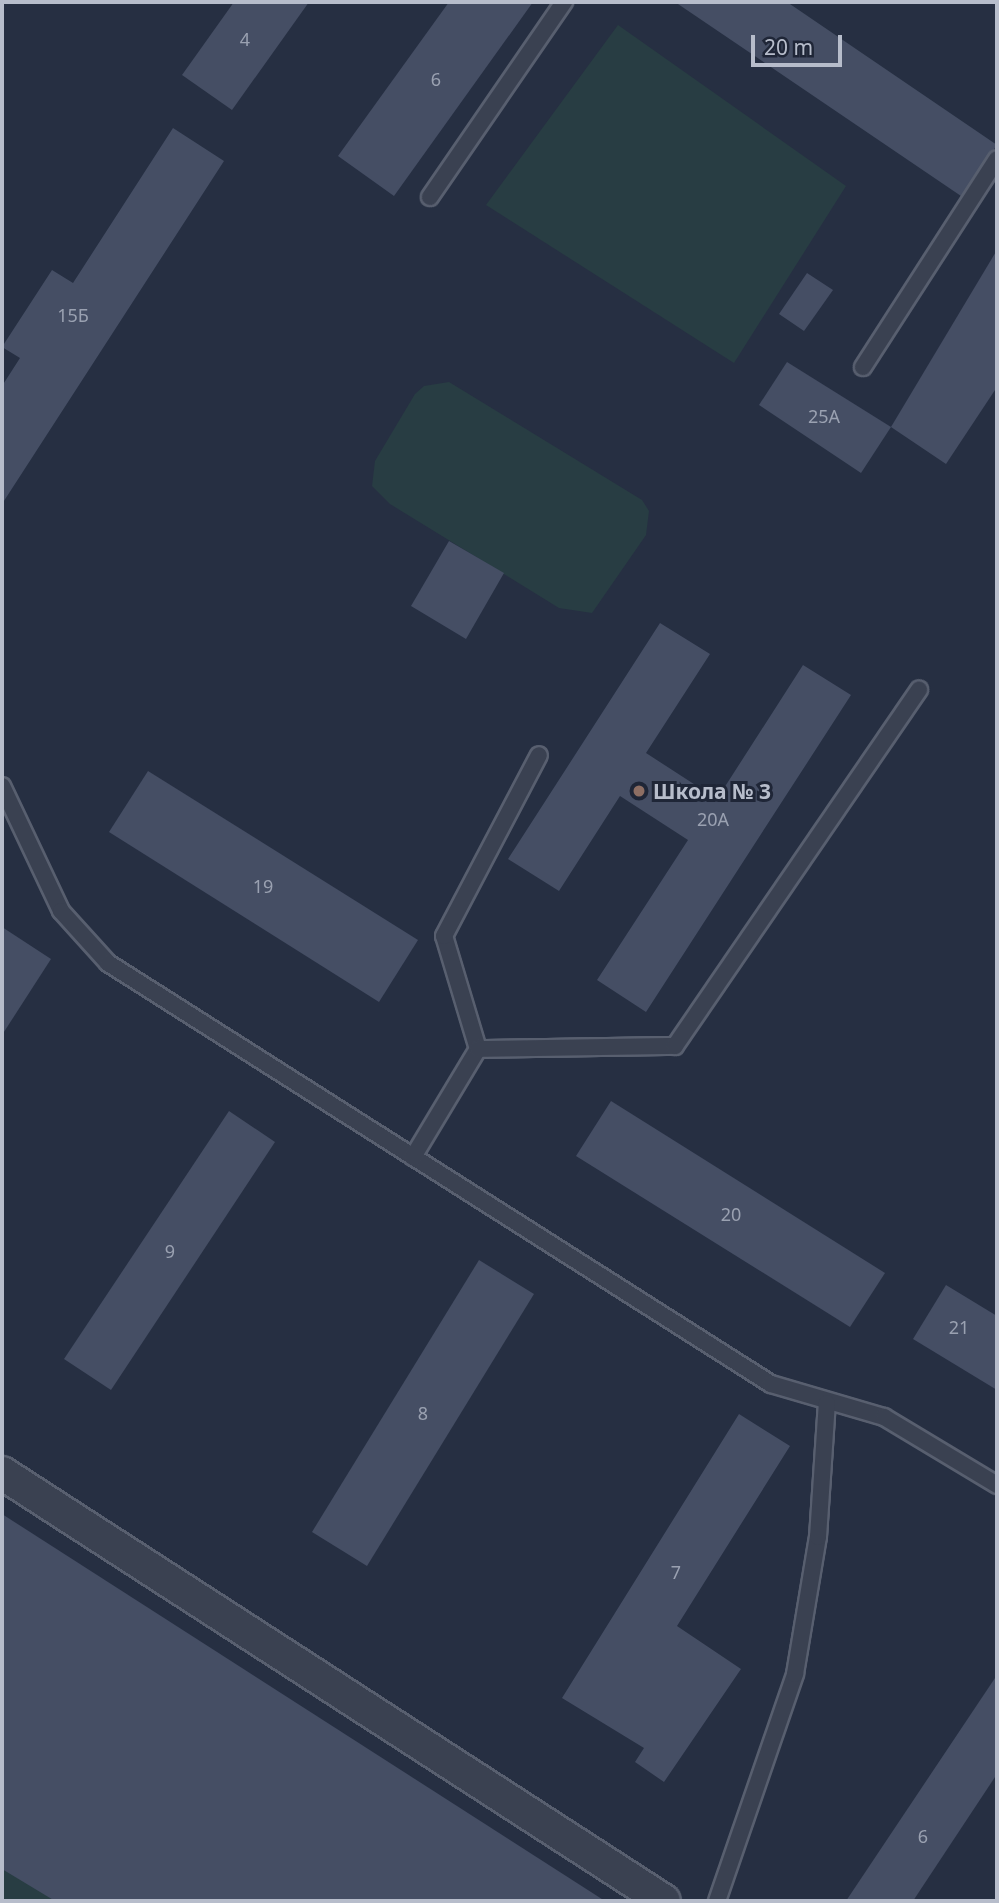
<!DOCTYPE html>
<meta charset="utf-8">
<style>
body{margin:0}
#map{position:relative;width:999px;height:1903px;overflow:hidden;background:#262f42;font-family:"Noto Sans",sans-serif}
div>[style]{position:absolute}
.green>*{inset:0;background:#283d43}
.building>*{inset:0;background:#454e64}
.roads{filter:drop-shadow(2px 0 #585f6f) drop-shadow(-2px 0 #585f6f) drop-shadow(0 2px #585f6f) drop-shadow(0 -2px #585f6f)}
.service>*{height:16px;margin:-8px;padding:0 8px;transform-origin:8px;border-radius:8px;background:#3a4151}
.minor>*{height:32px;margin:-16px;padding:0 16px;transform-origin:16px;border-radius:16px;background:#3a4151}
.dots>*{width:19px;height:19px;translate:-50% -50%;box-sizing:border-box;border:4px solid #1f2637;border-radius:50%}
span{translate:-50% -50%;white-space:nowrap;text-align:center;line-height:1.15;-webkit-text-stroke:6px #1f2637;paint-order:stroke}
.number-label{font-size:18px;color:#9aa1b1}
.number-label span{-webkit-text-stroke-width:0}
.poi-label{font-size:21px;color:#b7bdcb;font-weight:700}
.left{translate:0 -50%;text-align:left}
.frame{position:absolute;inset:0;border:4px solid #b7bdcb;pointer-events:none}
.scale{position:absolute;left:751px;top:35px;width:91px;height:32px;box-sizing:border-box;border:4px solid #b7bdcb;border-top:0;padding-left:9px;font-size:21px;line-height:24px;white-space:nowrap;color:#b7bdcb;-webkit-text-stroke:5px #1f2637;paint-order:stroke}
</style>
<div id="map">
<div class="green">
<i style="clip-path:polygon(618px 25px,846px 186px,734px 363px,486px 205px)"></i>
<i style="clip-path:polygon(449px 382px,642px 500px,649px 511px,646px 535px,592px 613px,559px 608px,390px 504px,372px 486px,375px 461px,415px 394px,424px 386px)"></i>
<i style="clip-path:polygon(2px 1864px,55px 1901px,2px 1901px)"></i>
</div>
<div class="building">
<i style="clip-path:polygon(234px 2px,309px 2px,232px 110px,182px 75px)"></i>
<i style="clip-path:polygon(449px 2px,533px 2px,394px 196px,338px 156px)"></i>
<i style="clip-path:polygon(675px 2px,787px 2px,997px 145px,961px 196px)"></i>
<i style="clip-path:polygon(173px 128px,224px 161px,2px 504px,2px 386px,20px 358px,2px 347px,52px 270px,73px 283px)"></i>
<i style="clip-path:polygon(997px 250px,997px 387px,946px 464px,891px 427px)"></i>
<i style="clip-path:polygon(807px 273px,833px 290px,804px 331px,779px 314px)"></i>
<i style="clip-path:polygon(787px 362px,891px 427px,861px 473px,759px 405px)"></i>
<i style="clip-path:polygon(449px 541px,504px 573px,466px 639px,411px 606px)"></i>
<i style="clip-path:polygon(660px 623px,710px 654px,646px 753px,717px 799px,803px 665px,851px 695px,646px 1012px,597px 980px,688px 840px,620px 796px,559px 891px,508px 859px)"></i>
<i style="clip-path:polygon(148px 771px,418px 940px,379px 1002px,109px 832px)"></i>
<i style="clip-path:polygon(2px 927px,51px 959px,2px 1035px)"></i>
<i style="clip-path:polygon(611px 1101px,885px 1273px,850px 1327px,576px 1156px)"></i>
<i style="clip-path:polygon(229px 1111px,275px 1142px,111px 1390px,64px 1359px)"></i>
<i style="clip-path:polygon(479px 1260px,534px 1294px,367px 1566px,312px 1532px)"></i>
<i style="clip-path:polygon(946px 1285px,997px 1316px,997px 1390px,913px 1339px)"></i>
<i style="clip-path:polygon(739px 1414px,790px 1446px,677px 1626px,741px 1669px,664px 1782px,635px 1762px,644px 1748px,562px 1698px)"></i>
<i style="clip-path:polygon(2px 1514px,605px 1901px,55px 1901px,2px 1869px)"></i>
<i style="clip-path:polygon(997px 1675px,997px 1774px,913px 1901px,846px 1901px)"></i>
</div>
<div class="roads">
<div class="service">
<i style="left:430px;top:197px;width:237px;rotate:-55.5deg"></i>
<i style="left:863px;top:367px;width:247px;rotate:-57.2deg"></i>
<i style="left:2px;top:786px;width:138px;rotate:64.7deg"></i>
<i style="left:61px;top:911px;width:70px;rotate:47.9deg"></i>
<i style="left:108px;top:963px;width:785px;rotate:32.42deg"></i>
<i style="left:771px;top:1384px;width:118px;rotate:16.3deg"></i>
<i style="left:884px;top:1417px;width:132px;rotate:31deg"></i>
<i style="left:478px;top:1049px;width:118px;rotate:-106.7deg"></i>
<i style="left:444px;top:936px;width:204px;rotate:-62.3deg"></i>
<i style="left:413px;top:1157px;width:126px;rotate:-59deg"></i>
<i style="left:478px;top:1049px;width:197px;rotate:-0.9deg"></i>
<i style="left:675px;top:1046px;width:432px;rotate:-55.6deg"></i>
<i style="left:717px;top:1901px;width:240px;rotate:-71deg"></i>
<i style="left:795px;top:1674px;width:139px;rotate:-80.5deg"></i>
<i style="left:818px;top:1537px;width:134px;rotate:-86.2deg"></i>
</div>
<div class="minor">
<i style="left:2px;top:1473px;width:788px;rotate:32.88deg"></i>
</div>
</div>
<div class="dots">
<i style="left:639px;top:791px;background:#8d6e63"></i>
</div>
<div class="number-label">
<span style="left:245px;top:39px">4</span>
<span style="left:436px;top:79px">6</span>
<span style="left:73px;top:315px">15Б</span>
<span style="left:824px;top:416px">25А</span>
<span style="left:713px;top:819px">20А</span>
<span style="left:263px;top:886px">19</span>
<span style="left:731px;top:1214px">20</span>
<span style="left:170px;top:1251px">9</span>
<span style="left:959px;top:1327px">21</span>
<span style="left:423px;top:1413px">8</span>
<span style="left:676px;top:1572px">7</span>
<span style="left:923px;top:1836px">6</span>
</div>
<div class="poi-label">
<span class="left" style="left:653px;top:791px">Школа № 3</span>
</div>
<div class="frame"></div>
<div class="scale">20 m</div>
</div>
